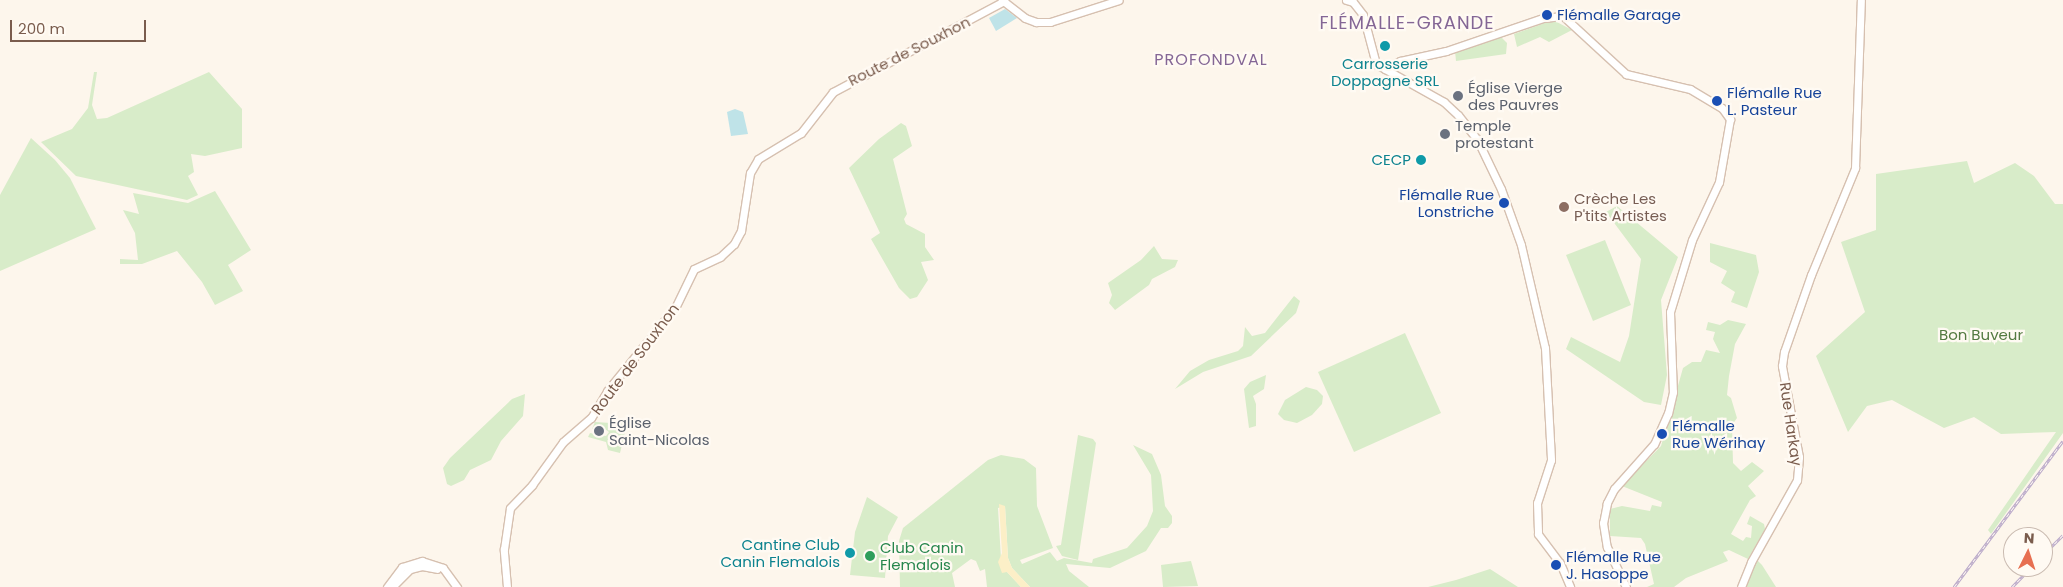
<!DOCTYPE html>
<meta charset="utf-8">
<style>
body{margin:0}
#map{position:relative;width:2063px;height:587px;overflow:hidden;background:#fdf6ec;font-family:Poppins,sans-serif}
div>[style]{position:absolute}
.green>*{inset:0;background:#d8ecc9}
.sand>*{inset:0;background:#fcefc7}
.water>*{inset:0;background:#bfe3e8}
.roads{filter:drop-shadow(1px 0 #d6c0b0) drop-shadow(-1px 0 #d6c0b0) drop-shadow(0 1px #d6c0b0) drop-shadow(0 -1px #d6c0b0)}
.secondary>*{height:7px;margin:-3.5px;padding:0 3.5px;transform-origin:3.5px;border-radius:3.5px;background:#fff}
.rail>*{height:3px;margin-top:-1.5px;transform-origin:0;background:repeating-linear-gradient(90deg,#fffaf3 0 4px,#b9a8c9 0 8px);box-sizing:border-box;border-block:1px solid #b9a8c9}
.dots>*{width:14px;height:14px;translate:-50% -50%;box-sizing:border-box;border:2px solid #fffaf3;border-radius:50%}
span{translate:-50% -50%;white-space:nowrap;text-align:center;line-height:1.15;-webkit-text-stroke:4.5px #fffaf3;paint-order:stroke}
.transit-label{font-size:15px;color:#164399}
.left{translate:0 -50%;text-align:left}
.right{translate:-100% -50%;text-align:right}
.street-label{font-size:15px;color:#7a5c4d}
.culture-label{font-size:15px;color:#0d838f}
.worship-label{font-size:15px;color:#5b616d}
.education-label{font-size:15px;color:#785e54}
.park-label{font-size:15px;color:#537a41}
.leisure-label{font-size:15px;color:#27864d}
.neighbourhood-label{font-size:16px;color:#846695;letter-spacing:1px}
.quarter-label{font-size:18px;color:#846695;letter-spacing:1px}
.north{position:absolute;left:2003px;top:527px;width:50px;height:50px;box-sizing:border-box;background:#fffaf3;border:1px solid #cabbb1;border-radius:50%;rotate:4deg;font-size:14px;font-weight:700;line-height:20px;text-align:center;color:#7a5c4d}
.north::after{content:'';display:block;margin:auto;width:18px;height:22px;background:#e76f51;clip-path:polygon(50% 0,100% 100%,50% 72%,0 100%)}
.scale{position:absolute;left:10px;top:20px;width:136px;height:22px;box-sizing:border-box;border:2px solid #7a5c4d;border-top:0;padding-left:6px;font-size:15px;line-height:18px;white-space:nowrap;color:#7a5c4d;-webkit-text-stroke:4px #fffaf3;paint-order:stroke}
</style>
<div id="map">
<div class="green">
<i style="clip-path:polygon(1553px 20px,1572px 30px,1549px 42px,1540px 37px,1517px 47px,1514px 34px)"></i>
<i style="clip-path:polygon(1501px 37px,1507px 43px,1506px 54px,1456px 61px,1455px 51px)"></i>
<i style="clip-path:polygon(94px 72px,97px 72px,92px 105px,97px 119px,107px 118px,209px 72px,242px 109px,242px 148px,205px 156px,191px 154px,194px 172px,188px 176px,198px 195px,187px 200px,76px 176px,41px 142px,72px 129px,88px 108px)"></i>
<i style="clip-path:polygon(901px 123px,906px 126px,912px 146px,893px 159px,907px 214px,904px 219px,906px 224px,925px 234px,925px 247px,934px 260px,921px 262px,928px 280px,917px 297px,910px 299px,899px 288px,871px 239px,880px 233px,849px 168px,879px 139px)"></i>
<i style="clip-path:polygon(31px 138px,55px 160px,70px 178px,96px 229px,0 271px,0 195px)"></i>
<i style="clip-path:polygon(1967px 161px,1974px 183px,2015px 163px,2034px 176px,2055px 204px,2063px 204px,2063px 433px,1991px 534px,1988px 530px,2056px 432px,2001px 434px,1974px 417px,1944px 428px,1892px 400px,1867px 406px,1848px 432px,1816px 356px,1865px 312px,1841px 242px,1876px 230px,1876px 174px)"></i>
<i style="clip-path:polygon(215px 191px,251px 250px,228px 265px,243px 291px,215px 305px,202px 282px,177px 251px,142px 264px,120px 264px,120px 259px,138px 260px,135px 233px,123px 210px,139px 214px,133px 193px,188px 203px)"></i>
<i style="clip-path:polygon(1617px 206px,1678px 257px,1661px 300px,1667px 375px,1661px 405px,1644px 402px,1566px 349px,1571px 337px,1620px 362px,1629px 336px,1641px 259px,1606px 212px)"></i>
<i style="clip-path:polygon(1605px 240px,1631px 305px,1593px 321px,1566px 255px)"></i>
<i style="clip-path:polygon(1710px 243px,1756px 255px,1759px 272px,1747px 308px,1731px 302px,1735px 292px,1721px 283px,1727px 271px,1710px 262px)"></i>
<i style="clip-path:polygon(1154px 246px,1162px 259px,1178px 260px,1175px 267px,1152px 279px,1149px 285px,1115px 310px,1109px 303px,1112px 295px,1108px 283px,1141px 260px)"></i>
<i style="clip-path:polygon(1294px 296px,1300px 301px,1296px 313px,1251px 356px,1203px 372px,1175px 389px,1190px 371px,1209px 360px,1238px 351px,1243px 346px,1245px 327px,1252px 336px,1265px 333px)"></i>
<i style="clip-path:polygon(1728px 320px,1746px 324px,1735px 344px,1729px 376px,1727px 395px,1731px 398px,1737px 418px,1732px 425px,1733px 463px,1741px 471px,1752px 462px,1764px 471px,1748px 486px,1756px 496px,1750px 500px,1731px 534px,1743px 541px,1746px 537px,1751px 538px,1752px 526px,1747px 524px,1750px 516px,1764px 524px,1765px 529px,1748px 559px,1729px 550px,1723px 552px,1728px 561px,1686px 578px,1674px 587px,1647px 587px,1654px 584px,1645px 544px,1641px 538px,1610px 536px,1610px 509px,1622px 506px,1650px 511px,1652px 505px,1661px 507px,1662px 502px,1622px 486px,1661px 446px,1683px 368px,1692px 362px,1701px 362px,1706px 350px,1720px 353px,1713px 339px,1715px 332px,1706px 330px,1708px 322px,1720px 325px)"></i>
<i style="clip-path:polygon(1405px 333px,1441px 413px,1354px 452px,1318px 372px)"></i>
<i style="clip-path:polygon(1266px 375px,1264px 389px,1253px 396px,1256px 404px,1256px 426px,1249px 428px,1244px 389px,1250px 382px)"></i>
<i style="clip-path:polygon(1306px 387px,1317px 390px,1323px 396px,1322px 404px,1312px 415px,1297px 423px,1284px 420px,1278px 414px,1285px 400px)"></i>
<i style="clip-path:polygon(525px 394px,523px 416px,501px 441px,491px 460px,470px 470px,464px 480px,451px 486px,447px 484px,443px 468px,450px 458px,512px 399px)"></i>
<i style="clip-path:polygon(595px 422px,627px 424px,620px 453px,608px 450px,606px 442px,588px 437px,590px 433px,606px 436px,609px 432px,605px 429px,592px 429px)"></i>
<i style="clip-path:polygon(1078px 435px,1093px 439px,1096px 443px,1078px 560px,1062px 556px,1056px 546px,1061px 545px)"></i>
<i style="clip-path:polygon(1133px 445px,1152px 454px,1161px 475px,1165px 506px,1172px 516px,1172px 523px,1168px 528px,1161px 528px,1146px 551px,1110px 568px,1066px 564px,1069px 571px,1089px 587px,1030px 587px,1012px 568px,1008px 558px,1005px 506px,998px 508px,1001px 559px,1007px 572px,1021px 587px,987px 587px,985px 569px,980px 571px,976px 561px,971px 559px,952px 573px,955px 587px,900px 587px,899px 541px,903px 528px,988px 460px,1001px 455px,1024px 459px,1036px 468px,1037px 506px,1053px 548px,1020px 560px,1022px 564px,1050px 552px,1057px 561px,1064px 558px,1092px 563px,1093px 559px,1127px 548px,1147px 526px,1153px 511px,1151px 475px)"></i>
<i style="clip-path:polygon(867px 497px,898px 517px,888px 536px,885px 578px,850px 575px,855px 532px)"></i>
<i style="clip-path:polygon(1757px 560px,1762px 565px,1776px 587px,1745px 587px)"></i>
<i style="clip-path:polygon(1191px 561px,1198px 586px,1163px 587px,1161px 565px)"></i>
<i style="clip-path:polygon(1490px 569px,1518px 587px,1428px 587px,1456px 580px)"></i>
</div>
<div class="sand">
<i style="clip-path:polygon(999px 504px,1005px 506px,1008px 558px,1012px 568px,1030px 587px,1021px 587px,1007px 572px,1002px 573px,998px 562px,1002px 553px)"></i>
</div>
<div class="water">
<i style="clip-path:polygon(1005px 9px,1017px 18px,996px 31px,989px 18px)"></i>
<i style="clip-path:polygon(735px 109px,743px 112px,748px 134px,731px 136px,727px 112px)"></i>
</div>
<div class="roads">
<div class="secondary">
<i style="left:1002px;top:0;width:29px;rotate:38deg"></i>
<i style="left:1025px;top:18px;width:12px;rotate:20deg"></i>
<i style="left:1036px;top:22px;width:14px"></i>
<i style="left:1050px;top:22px;width:72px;rotate:-17.7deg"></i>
<i style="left:1346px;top:0;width:7px;rotate:16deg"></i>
<i style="left:1353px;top:2px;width:16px;rotate:52deg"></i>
<i style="left:1363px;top:15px;width:51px;rotate:75.1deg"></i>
<i style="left:1376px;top:64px;width:78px;rotate:29.2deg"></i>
<i style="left:1444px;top:102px;width:19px;rotate:43deg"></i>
<i style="left:1458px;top:115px;width:31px;rotate:52deg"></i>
<i style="left:1477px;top:139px;width:55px;rotate:64.4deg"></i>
<i style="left:1501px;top:189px;width:59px;rotate:70.3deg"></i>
<i style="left:1521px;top:245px;width:106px;rotate:76.9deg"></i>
<i style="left:1545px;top:348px;width:112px;rotate:86.9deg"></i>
<i style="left:1551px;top:460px;width:45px;rotate:108deg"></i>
<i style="left:1537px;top:503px;width:31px;rotate:88deg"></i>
<i style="left:1538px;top:534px;width:36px;rotate:53deg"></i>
<i style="left:1560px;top:563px;width:26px;rotate:67deg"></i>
<i style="left:1385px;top:69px;width:17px;rotate:-28deg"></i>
<i style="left:1400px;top:61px;width:47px;rotate:-12.3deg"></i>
<i style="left:1446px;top:51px;width:102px;rotate:-18.8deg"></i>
<i style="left:1543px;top:18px;width:20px;rotate:-6deg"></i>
<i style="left:1563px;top:16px;width:86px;rotate:42.6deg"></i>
<i style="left:1626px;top:74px;width:66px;rotate:13.2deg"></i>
<i style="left:1690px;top:89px;width:37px;rotate:31deg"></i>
<i style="left:1722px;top:108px;width:14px;rotate:54deg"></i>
<i style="left:1730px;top:119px;width:64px;rotate:99.9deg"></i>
<i style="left:1719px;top:182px;width:64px;rotate:115deg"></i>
<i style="left:1692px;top:240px;width:75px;rotate:107deg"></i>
<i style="left:1670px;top:312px;width:80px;rotate:87.9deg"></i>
<i style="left:1673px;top:392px;width:22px;rotate:103deg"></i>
<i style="left:1668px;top:413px;width:34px;rotate:114deg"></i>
<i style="left:1654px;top:444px;width:60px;rotate:131.6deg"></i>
<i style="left:1614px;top:489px;width:16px;rotate:117deg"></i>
<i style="left:1607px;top:503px;width:20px;rotate:101deg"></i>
<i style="left:1603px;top:523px;width:24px;rotate:81deg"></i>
<i style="left:1607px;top:547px;width:44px;rotate:64.6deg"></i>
<i style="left:387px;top:587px;width:25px;rotate:-53deg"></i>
<i style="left:402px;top:567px;width:21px;rotate:-17deg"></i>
<i style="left:422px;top:561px;width:22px;rotate:18deg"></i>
<i style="left:443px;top:568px;width:24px;rotate:54deg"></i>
<i style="left:392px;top:587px;width:25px;rotate:-45deg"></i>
<i style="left:410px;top:569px;width:12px;rotate:-14deg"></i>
<i style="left:422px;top:566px;width:15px;rotate:11deg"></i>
<i style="left:507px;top:587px;width:38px;rotate:-95deg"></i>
<i style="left:504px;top:549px;width:41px;rotate:-81.7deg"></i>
<i style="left:510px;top:508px;width:32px;rotate:-46deg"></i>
<i style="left:532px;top:485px;width:53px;rotate:-54.2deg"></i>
<i style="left:563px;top:442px;width:37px;rotate:-41deg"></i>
<i style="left:591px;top:418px;width:31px;rotate:-59deg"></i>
<i style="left:607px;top:391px;width:109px;rotate:-50.9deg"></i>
<i style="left:676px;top:306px;width:41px;rotate:-64.1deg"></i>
<i style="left:694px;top:269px;width:29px;rotate:-25deg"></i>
<i style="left:720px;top:257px;width:19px;rotate:-43deg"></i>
<i style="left:734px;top:244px;width:15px;rotate:-62deg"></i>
<i style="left:741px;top:231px;width:59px;rotate:-81.2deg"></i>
<i style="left:750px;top:173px;width:16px;rotate:-60deg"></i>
<i style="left:758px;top:159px;width:50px;rotate:-31.2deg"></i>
<i style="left:801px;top:133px;width:52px;rotate:-52deg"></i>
<i style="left:833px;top:92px;width:194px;rotate:-28deg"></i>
<i style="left:1741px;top:587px;width:27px;rotate:-68deg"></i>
<i style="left:1751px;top:562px;width:94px;rotate:-60.7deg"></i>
<i style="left:1797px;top:480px;width:23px;rotate:-85deg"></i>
<i style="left:1799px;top:457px;width:93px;rotate:-100.6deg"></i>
<i style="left:1782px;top:366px;width:14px;rotate:-82deg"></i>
<i style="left:1784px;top:352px;width:82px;rotate:-70.7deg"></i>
<i style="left:1811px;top:275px;width:116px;rotate:-67.6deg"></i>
<i style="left:1855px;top:168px;width:168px;rotate:-88deg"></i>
</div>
</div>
<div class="rail">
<i style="left:2043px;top:555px;width:28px;rotate:-45deg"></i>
<i style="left:1954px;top:587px;width:182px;rotate:-53.3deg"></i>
<i style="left:2012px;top:587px;width:28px;rotate:-46deg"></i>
</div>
<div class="dots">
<i style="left:1547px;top:15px;background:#1a4fb4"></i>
<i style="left:1385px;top:46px;background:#0f9aa8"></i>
<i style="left:1458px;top:96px;background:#6b7280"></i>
<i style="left:1717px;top:101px;background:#1a4fb4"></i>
<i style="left:1445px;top:134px;background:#6b7280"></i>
<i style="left:1421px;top:160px;background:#0f9aa8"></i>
<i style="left:1504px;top:203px;background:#1a4fb4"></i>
<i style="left:1564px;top:207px;background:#8d6e63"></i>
<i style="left:599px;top:431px;background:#6b7280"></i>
<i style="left:1662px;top:434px;background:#1a4fb4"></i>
<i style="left:850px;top:553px;background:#0f9aa8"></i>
<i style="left:870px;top:556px;background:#2e9e5b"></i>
<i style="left:1556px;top:565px;background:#1a4fb4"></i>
</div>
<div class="transit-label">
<span class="left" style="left:1557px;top:15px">Flémalle Garage</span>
<span class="left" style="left:1727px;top:101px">Flémalle Rue<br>L. Pasteur</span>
<span class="right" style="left:1494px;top:203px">Flémalle Rue<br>Lonstriche</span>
<span class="left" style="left:1672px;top:434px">Flémalle<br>Rue Wérihay</span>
<span class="left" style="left:1566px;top:565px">Flémalle Rue<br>J. Hasoppe</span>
</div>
<div class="street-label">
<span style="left:909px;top:51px;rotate:-27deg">Route de Souxhon</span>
<span style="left:635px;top:359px;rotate:-53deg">Route de Souxhon</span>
<span style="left:1791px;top:424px;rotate:82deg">Rue Harkay</span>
</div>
<div class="culture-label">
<span style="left:1385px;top:72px">Carrosserie<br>Doppagne SRL</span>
<span class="right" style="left:1411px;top:160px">CECP</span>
<span class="right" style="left:840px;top:553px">Cantine Club<br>Canin Flemalois</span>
</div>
<div class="worship-label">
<span class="left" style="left:1468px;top:96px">Église Vierge<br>des Pauvres</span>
<span class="left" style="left:1455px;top:134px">Temple<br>protestant</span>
<span class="left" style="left:609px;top:431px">Église<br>Saint-Nicolas</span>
</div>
<div class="education-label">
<span class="left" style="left:1574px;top:207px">Crèche Les<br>P'tits Artistes</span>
</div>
<div class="park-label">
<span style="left:1981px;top:335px">Bon Buveur</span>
</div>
<div class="leisure-label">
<span class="left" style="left:880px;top:556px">Club Canin<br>Flemalois</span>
</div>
<div class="neighbourhood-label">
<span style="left:1211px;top:60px">PROFONDVAL</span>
</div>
<div class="quarter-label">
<span style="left:1407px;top:23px">FLÉMALLE-GRANDE</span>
</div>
<div class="north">N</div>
<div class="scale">200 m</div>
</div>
